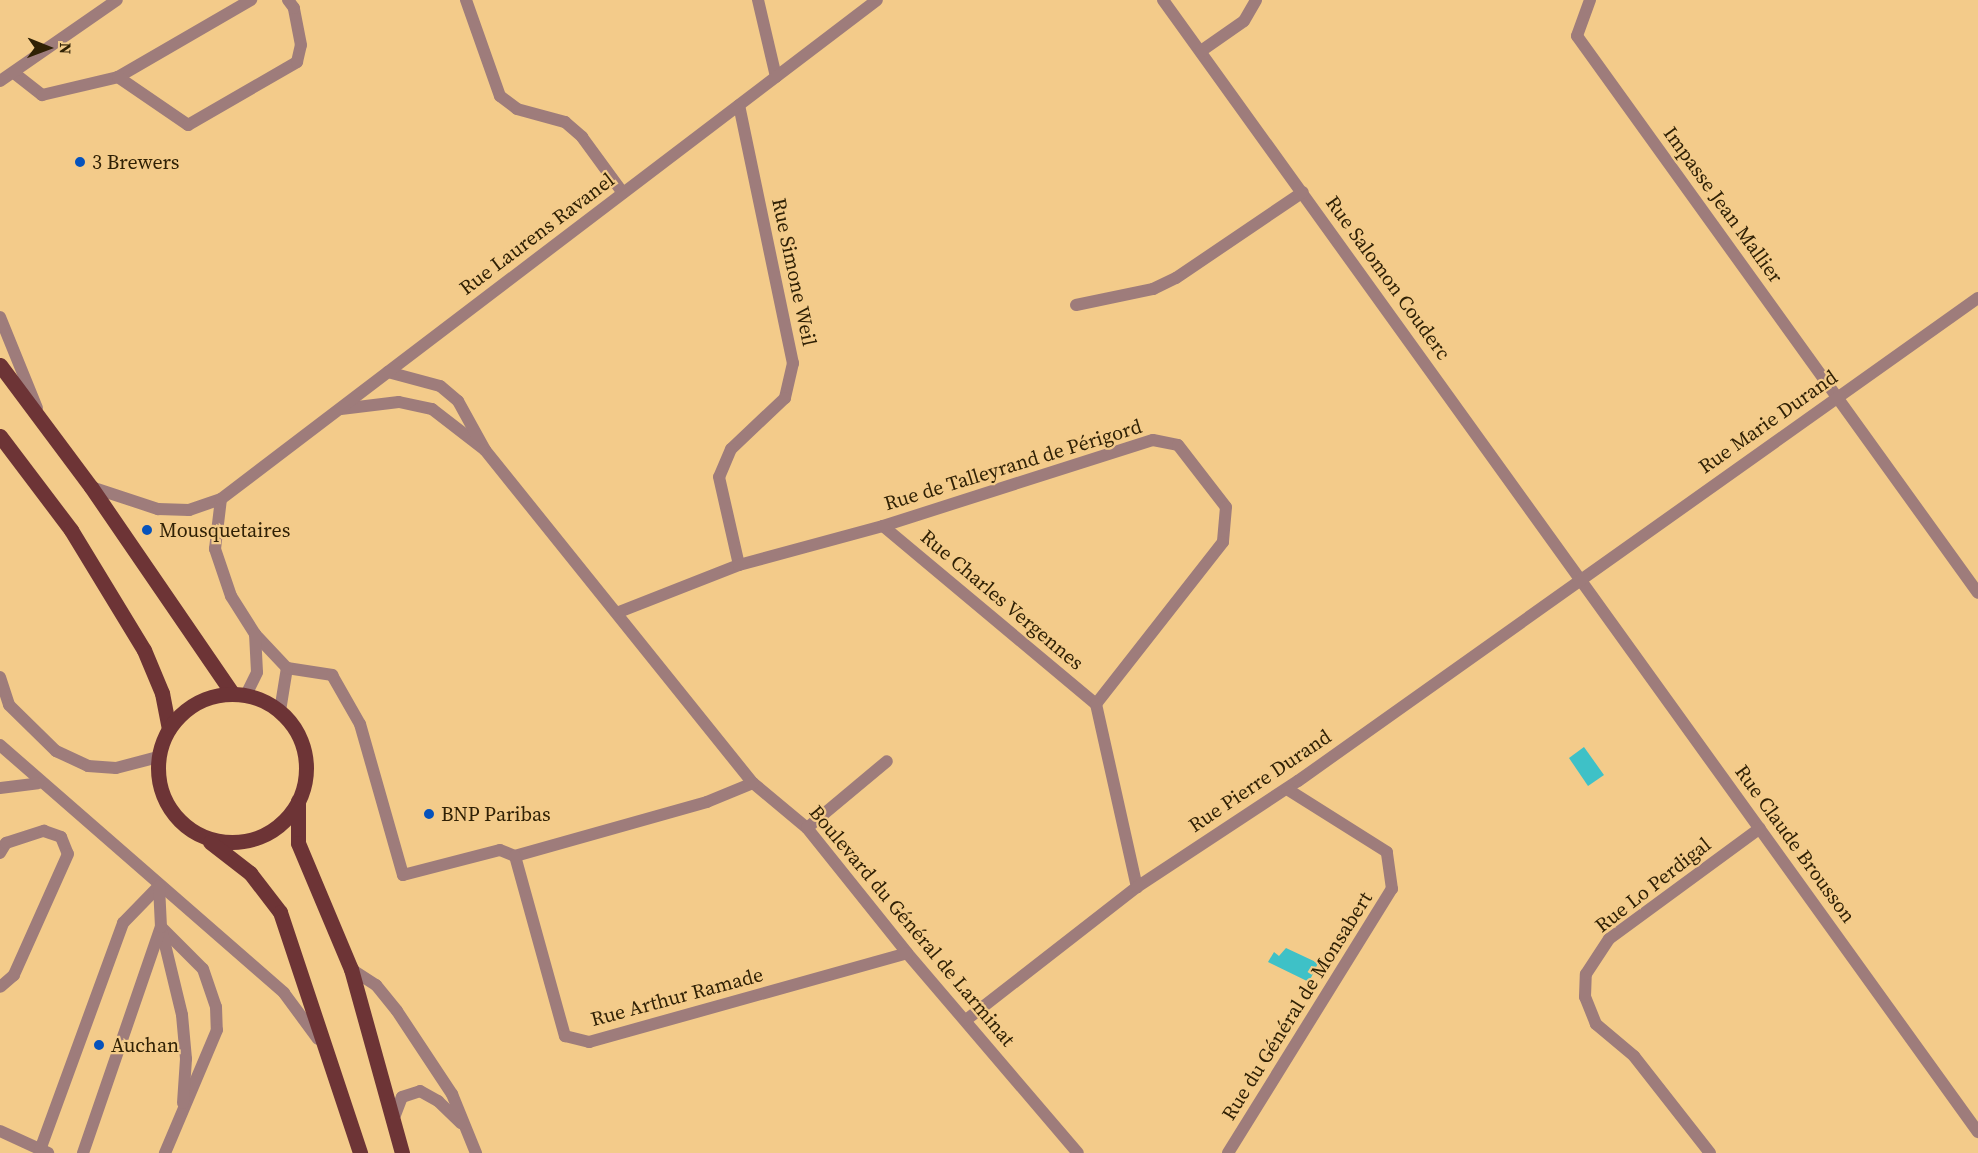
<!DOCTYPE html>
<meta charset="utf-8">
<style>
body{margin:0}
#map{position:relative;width:1978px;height:1153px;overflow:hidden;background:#f3cb8a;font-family:"Source Serif 4",serif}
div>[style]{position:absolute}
.water>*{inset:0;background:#3ec1c7}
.lane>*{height:12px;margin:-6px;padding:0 6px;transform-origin:6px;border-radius:6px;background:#9e7c7b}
.street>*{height:12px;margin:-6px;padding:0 6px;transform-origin:6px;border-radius:6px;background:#9e7c7b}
.primary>*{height:15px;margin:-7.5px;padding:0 7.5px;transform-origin:7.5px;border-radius:7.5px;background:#6d3436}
.primary>.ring{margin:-7.5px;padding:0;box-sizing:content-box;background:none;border:15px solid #6d3436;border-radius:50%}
.dots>*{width:16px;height:16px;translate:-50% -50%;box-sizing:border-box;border:3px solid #f3cb8a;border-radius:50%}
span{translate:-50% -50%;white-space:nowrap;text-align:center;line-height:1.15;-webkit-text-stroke:4.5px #f3cb8a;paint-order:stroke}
.poi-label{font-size:20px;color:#302105}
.left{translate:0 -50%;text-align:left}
.street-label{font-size:20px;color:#302105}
.north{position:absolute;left:18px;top:18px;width:60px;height:60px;-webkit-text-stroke:4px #f3cb8a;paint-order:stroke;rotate:91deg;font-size:16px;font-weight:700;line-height:24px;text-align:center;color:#302105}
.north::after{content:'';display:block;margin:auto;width:21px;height:27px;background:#302105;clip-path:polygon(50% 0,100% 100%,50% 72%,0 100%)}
</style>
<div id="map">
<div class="water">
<i style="clip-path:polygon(1584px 747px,1604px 775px,1588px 786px,1569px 758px)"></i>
<i style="clip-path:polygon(1286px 948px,1318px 963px,1309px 982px,1268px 962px,1274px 952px,1279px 956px)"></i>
</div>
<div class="lane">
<i style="left:14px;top:73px;width:36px;rotate:38deg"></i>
<i style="left:42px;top:95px;width:78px;rotate:-13.3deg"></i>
<i style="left:118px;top:77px;width:154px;rotate:-30.1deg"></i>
<i style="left:118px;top:77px;width:85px;rotate:34.4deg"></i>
<i style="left:188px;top:125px;width:126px;rotate:-30deg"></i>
<i style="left:297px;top:62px;width:17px;rotate:-77deg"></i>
<i style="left:301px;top:45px;width:38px;rotate:-101deg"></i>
<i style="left:294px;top:8px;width:10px;rotate:-127deg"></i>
<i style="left:0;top:81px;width:142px;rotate:-34.7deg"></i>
<i style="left:0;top:317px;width:98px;rotate:67.9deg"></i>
<i style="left:0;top:677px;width:29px;rotate:72deg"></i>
<i style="left:9px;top:705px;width:66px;rotate:44.4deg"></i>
<i style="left:56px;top:751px;width:35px;rotate:25deg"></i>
<i style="left:88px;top:766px;width:28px;rotate:4deg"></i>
<i style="left:116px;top:768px;width:43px;rotate:-14.7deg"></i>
<i style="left:280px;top:711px;width:44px;rotate:-80.8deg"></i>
<i style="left:287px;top:668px;width:46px;rotate:8.8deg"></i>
<i style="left:332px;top:675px;width:56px;rotate:60.3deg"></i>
<i style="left:360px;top:724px;width:157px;rotate:74.1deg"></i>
<i style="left:403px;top:875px;width:100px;rotate:-14.5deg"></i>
<i style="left:500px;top:850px;width:16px;rotate:22deg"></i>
<i style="left:0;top:745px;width:377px;rotate:41.1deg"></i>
<i style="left:284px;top:993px;width:57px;rotate:53.5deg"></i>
<i style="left:0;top:788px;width:38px;rotate:-7deg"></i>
<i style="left:0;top:853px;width:12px;rotate:-59deg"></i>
<i style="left:6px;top:843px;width:40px;rotate:-18deg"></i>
<i style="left:44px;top:831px;width:18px;rotate:19deg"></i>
<i style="left:61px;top:837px;width:18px;rotate:68deg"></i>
<i style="left:68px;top:854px;width:133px;rotate:114.1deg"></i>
<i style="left:14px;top:975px;width:18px;rotate:139deg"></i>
<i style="left:161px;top:927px;width:59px;rotate:45deg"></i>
<i style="left:203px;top:969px;width:40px;rotate:71.1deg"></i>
<i style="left:216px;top:1007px;width:23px;rotate:88deg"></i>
<i style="left:217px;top:1030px;width:134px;rotate:112.9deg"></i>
<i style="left:161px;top:928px;width:89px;rotate:76.4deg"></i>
<i style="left:182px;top:1015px;width:44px;rotate:84.8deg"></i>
<i style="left:186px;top:1059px;width:44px;rotate:93.9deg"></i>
<i style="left:351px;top:969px;width:30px;rotate:33deg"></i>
<i style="left:376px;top:985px;width:33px;rotate:51deg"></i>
<i style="left:397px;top:1011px;width:100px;rotate:56.5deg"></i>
<i style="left:452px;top:1094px;width:64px;rotate:67.9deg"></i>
<i style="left:395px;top:1115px;width:19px;rotate:-69deg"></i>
<i style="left:402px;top:1097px;width:19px;rotate:-18deg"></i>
<i style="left:420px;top:1091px;width:21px;rotate:29deg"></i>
<i style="left:438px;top:1101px;width:32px;rotate:44deg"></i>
<i style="left:0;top:1131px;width:53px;rotate:24.6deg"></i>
<i style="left:40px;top:1150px;width:242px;rotate:-69.9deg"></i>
<i style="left:123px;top:923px;width:52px;rotate:-45.8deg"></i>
<i style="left:83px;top:1153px;width:239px;rotate:-71deg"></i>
<i style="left:161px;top:927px;width:41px;rotate:-92.8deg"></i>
</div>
<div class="street">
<i style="left:466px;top:0;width:102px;rotate:70.5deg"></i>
<i style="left:500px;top:96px;width:21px;rotate:37deg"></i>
<i style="left:517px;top:109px;width:50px;rotate:15.2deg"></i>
<i style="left:565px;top:122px;width:23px;rotate:41deg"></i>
<i style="left:582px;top:137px;width:69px;rotate:53.8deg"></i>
<i style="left:758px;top:0;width:79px;rotate:76.8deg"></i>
<i style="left:1163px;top:0;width:1395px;rotate:54.25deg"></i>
<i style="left:1590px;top:0;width:38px;rotate:110deg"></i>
<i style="left:1577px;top:36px;width:686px;rotate:54.25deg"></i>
<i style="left:1201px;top:51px;width:52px;rotate:-34.9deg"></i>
<i style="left:1244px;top:21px;width:24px;rotate:-60deg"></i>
<i style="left:739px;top:105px;width:264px;rotate:78.2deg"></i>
<i style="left:793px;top:363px;width:36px;rotate:103deg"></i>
<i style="left:785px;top:398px;width:74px;rotate:136.6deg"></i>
<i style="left:731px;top:449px;width:30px;rotate:113deg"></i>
<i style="left:719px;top:477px;width:90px;rotate:77.2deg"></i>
<i style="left:1076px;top:305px;width:79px;rotate:-11.7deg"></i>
<i style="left:1153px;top:289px;width:25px;rotate:-26deg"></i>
<i style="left:1176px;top:278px;width:153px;rotate:-34.1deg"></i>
<i style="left:341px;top:409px;width:58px;rotate:-6.9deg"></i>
<i style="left:399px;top:402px;width:34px;rotate:12deg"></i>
<i style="left:432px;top:409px;width:67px;rotate:37.7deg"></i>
<i style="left:485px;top:450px;width:56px;rotate:-118.9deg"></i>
<i style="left:458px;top:401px;width:23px;rotate:-140deg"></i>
<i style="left:440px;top:386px;width:54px;rotate:-164.9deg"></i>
<i style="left:485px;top:450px;width:427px;rotate:51.2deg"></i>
<i style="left:753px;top:783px;width:70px;rotate:39.8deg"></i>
<i style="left:807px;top:828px;width:160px;rotate:51.3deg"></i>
<i style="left:907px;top:953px;width:263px;rotate:49.5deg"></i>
<i style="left:91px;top:487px;width:71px;rotate:18.2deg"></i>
<i style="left:158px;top:509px;width:31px;rotate:2deg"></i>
<i style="left:189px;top:510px;width:34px;rotate:-19deg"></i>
<i style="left:883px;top:526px;width:278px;rotate:39.9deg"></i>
<i style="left:619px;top:612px;width:129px;rotate:-21.4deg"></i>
<i style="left:739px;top:565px;width:149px;rotate:-15.2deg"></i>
<i style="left:883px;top:526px;width:283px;rotate:-17.7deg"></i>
<i style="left:1153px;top:440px;width:25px;rotate:11deg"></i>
<i style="left:1178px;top:445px;width:78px;rotate:52.3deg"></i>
<i style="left:1226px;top:507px;width:35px;rotate:95deg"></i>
<i style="left:1223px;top:542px;width:206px;rotate:128.1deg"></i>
<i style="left:1096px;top:704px;width:188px;rotate:77.4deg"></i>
<i style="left:287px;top:668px;width:47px;rotate:-133.3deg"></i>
<i style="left:255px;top:634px;width:45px;rotate:-122.3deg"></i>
<i style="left:231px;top:596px;width:50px;rotate:-108.8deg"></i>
<i style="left:215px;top:549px;width:50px;rotate:-83.2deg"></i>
<i style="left:221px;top:499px;width:824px;rotate:-37.26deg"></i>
<i style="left:246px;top:695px;width:25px;rotate:-64deg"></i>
<i style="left:257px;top:672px;width:38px;rotate:-93deg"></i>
<i style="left:753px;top:783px;width:50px;rotate:157.6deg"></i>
<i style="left:707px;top:802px;width:199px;rotate:164.3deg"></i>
<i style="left:515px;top:856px;width:187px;rotate:74.5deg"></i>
<i style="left:565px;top:1036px;width:25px;rotate:14deg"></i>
<i style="left:589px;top:1042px;width:330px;rotate:-15.6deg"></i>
<i style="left:807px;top:828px;width:104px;rotate:-39.9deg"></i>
<i style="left:966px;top:1020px;width:217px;rotate:-37.9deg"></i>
<i style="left:1137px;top:887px;width:193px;rotate:-33.4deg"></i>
<i style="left:1298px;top:781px;width:834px;rotate:-35.39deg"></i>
<i style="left:1228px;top:1153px;width:311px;rotate:-58.2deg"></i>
<i style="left:1392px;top:889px;width:37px;rotate:-98deg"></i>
<i style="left:1387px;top:852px;width:118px;rotate:-147.8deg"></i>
<i style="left:1710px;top:1153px;width:123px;rotate:-128.1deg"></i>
<i style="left:1634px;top:1056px;width:50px;rotate:-139.9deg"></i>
<i style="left:1596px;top:1024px;width:29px;rotate:-112deg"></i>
<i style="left:1585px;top:997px;width:23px;rotate:-88deg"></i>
<i style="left:1586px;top:974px;width:42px;rotate:-56.7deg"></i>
<i style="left:1609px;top:939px;width:187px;rotate:-36.3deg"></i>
</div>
<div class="primary">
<i style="left:0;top:365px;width:152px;rotate:53.3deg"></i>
<i style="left:91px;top:487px;width:251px;rotate:55.6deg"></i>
<i style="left:0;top:436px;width:118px;rotate:52.9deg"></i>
<i style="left:71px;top:530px;width:140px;rotate:58.7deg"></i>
<i style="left:144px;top:650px;width:47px;rotate:67.3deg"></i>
<i style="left:162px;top:693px;width:36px;rotate:79deg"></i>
<i class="ring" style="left:158px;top:694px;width:133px;height:133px"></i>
<i style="left:298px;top:801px;width:42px;rotate:90deg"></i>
<i style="left:298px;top:843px;width:137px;rotate:67.2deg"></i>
<i style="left:351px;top:969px;width:191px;rotate:74.5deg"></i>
<i style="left:210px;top:842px;width:51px;rotate:37.8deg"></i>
<i style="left:250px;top:873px;width:49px;rotate:52.4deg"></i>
<i style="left:280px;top:912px;width:254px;rotate:71.6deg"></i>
</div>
<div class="dots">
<i style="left:80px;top:162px;background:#0552bc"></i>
<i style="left:147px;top:530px;background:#0552bc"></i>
<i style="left:429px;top:814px;background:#0552bc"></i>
<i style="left:99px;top:1045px;background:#0552bc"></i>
</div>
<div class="poi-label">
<span class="left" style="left:92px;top:162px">3 Brewers</span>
<span class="left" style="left:159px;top:530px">Mousquetaires</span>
<span class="left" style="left:441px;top:814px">BNP Paribas</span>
<span class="left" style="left:111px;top:1045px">Auchan</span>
</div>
<div class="street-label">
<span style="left:1723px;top:205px;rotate:54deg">Impasse Jean Mallier</span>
<span style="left:537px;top:234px;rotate:-37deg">Rue Laurens Ravanel</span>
<span style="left:794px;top:272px;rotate:78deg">Rue Simone Weil</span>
<span style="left:1388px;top:278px;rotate:54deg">Rue Salomon Couderc</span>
<span style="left:1768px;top:422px;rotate:-35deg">Rue Marie Durand</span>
<span style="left:1013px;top:465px;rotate:-17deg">Rue de Talleyrand de Périgord</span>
<span style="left:1002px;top:600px;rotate:40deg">Rue Charles Vergennes</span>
<span style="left:1260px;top:781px;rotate:-34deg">Rue Pierre Durand</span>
<span style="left:1795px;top:844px;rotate:54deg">Rue Claude Brousson</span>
<span style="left:1653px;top:885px;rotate:-38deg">Rue Lo Perdigal</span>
<span style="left:912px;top:926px;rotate:50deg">Boulevard du Général de Larminat</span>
<span style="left:677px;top:997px;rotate:-15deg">Rue Arthur Ramade</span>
<span style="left:1297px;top:1006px;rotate:-58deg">Rue du Général de Monsabert</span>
</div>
<div class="north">N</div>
</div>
